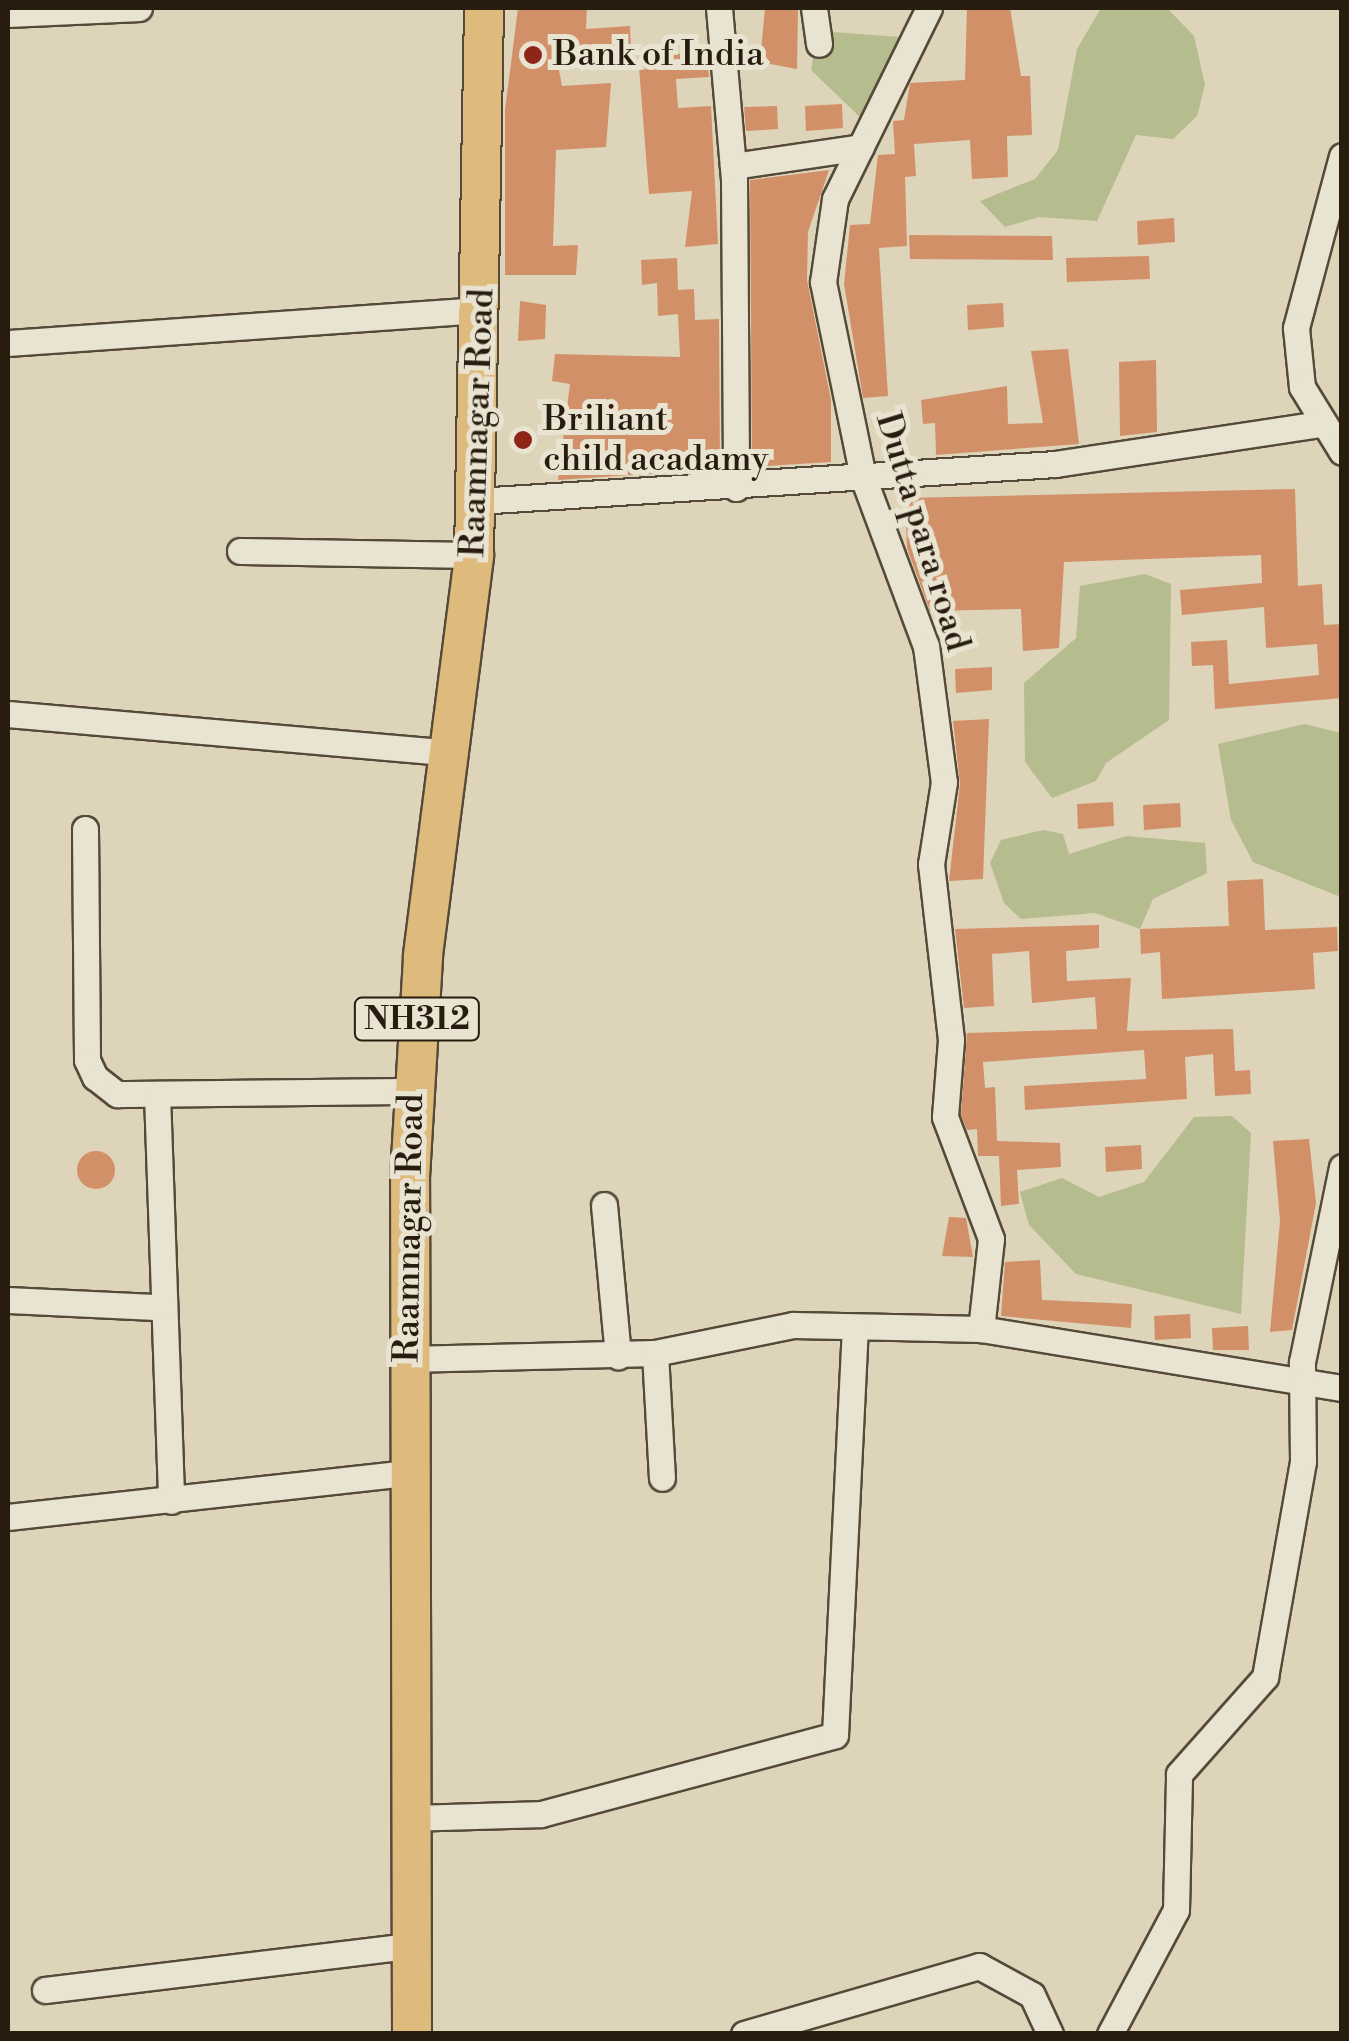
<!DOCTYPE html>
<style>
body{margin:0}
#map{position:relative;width:1349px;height:2041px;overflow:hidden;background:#ddd4ba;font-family:"Libre Bodoni",serif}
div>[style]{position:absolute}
.green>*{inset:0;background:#b5bc8d}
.building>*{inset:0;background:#d29068}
.round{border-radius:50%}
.roads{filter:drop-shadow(2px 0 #554a39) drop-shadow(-2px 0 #554a39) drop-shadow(0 2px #554a39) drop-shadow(0 -2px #554a39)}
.minor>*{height:25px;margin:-12.5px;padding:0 12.5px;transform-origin:12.5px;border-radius:12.5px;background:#e9e3d2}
.highway>*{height:38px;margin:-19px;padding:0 19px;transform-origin:19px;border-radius:19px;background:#deba7d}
.dots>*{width:28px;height:28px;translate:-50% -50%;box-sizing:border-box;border:5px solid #e9e3d2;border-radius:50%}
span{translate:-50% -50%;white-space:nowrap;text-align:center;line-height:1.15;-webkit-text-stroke:10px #e9e3d2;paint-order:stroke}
.shield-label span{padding:2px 8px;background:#e9e3d2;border:2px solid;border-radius:8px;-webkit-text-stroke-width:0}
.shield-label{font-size:32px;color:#281c0e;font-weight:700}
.poi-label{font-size:35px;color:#281c0e}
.left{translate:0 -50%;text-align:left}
.street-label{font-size:35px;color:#281c0e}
.frame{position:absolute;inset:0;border:10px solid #281c0e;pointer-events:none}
</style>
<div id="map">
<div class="green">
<i style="clip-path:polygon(1101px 8px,1167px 8px,1194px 36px,1205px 85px,1197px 116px,1173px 139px,1136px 135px,1097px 221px,1039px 217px,1005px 227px,980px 201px,1035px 179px,1058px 150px,1077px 49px)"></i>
<i style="clip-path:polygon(818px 31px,901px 37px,862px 119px,811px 70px)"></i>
<i style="clip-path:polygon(1145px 574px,1171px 584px,1169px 720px,1106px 763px,1096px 781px,1052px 798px,1025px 762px,1024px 683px,1076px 638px,1080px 586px)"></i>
<i style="clip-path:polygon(1305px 724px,1341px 733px,1341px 897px,1253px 862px,1231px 820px,1218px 744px)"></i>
<i style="clip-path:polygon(1043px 830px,1063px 834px,1069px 854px,1126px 836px,1205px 843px,1207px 873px,1153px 899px,1140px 929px,1095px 913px,1021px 919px,1004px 903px,990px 863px,1001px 840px)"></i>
<i style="clip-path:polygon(1232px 1116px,1251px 1133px,1241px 1314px,1076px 1274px,1029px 1225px,1020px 1192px,1062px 1178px,1099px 1197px,1144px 1182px,1194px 1117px)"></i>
</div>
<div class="building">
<i style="clip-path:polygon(518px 8px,587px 8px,586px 29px,630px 26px,631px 50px,594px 53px,553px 38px,562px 86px,611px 83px,606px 147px,556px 150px,553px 246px,578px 245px,576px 275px,505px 275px,505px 110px)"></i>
<i style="clip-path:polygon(765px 8px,798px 8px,797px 69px,760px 62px)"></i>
<i style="clip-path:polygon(967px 8px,1010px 8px,1021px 76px,1030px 76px,1032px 135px,1007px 136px,1008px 177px,972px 179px,970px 140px,914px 144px,916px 176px,905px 177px,907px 246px,879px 248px,888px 396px,863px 398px,844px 284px,850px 225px,870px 224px,878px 155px,895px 154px,893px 121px,904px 120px,910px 83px,965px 80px)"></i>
<i style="clip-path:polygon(707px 53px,709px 77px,676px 79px,678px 108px,711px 106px,718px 244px,685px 247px,692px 191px,649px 194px,638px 55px)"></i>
<i style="clip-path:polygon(842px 104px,843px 128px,806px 131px,805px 106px)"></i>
<i style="clip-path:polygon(777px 106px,778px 129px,746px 131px,744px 107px)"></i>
<i style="clip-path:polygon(829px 170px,808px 232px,807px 280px,831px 400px,831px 462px,752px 467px,750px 180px)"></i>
<i style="clip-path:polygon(1174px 218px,1175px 242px,1138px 245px,1137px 221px)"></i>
<i style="clip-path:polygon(909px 235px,1052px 236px,1053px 260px,910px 259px)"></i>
<i style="clip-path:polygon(1149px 256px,1150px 279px,1067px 282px,1066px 258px)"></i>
<i style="clip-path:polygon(677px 258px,678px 290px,694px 289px,695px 320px,719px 319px,720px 469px,558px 480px,570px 384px,552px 381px,555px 354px,680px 357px,678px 314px,658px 316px,657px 283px,642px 285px,641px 260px)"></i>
<i style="clip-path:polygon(520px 301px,546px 305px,545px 339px,518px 341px)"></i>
<i style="clip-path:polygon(1003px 303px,1004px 327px,968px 330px,967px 305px)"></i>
<i style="clip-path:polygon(1068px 349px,1079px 444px,936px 455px,935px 423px,923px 424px,921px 400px,1007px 386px,1008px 424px,1043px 423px,1031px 351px)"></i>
<i style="clip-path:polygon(1156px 360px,1157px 432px,1120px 436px,1119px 362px)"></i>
<i style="clip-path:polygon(1295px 489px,1298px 586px,1322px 584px,1324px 625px,1342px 624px,1342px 698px,1215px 709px,1213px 665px,1192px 666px,1191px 642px,1227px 640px,1229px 684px,1319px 675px,1317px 644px,1266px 648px,1264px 607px,1182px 615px,1180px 590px,1262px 583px,1261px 555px,1064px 562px,1059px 648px,1023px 651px,1021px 609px,930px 611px,907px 548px,905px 498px)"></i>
<i style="clip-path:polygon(992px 667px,992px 690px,956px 693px,955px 669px)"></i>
<i style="clip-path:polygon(989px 719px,983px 879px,949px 881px,960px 784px,953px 721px)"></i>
<i style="clip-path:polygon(1113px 802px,1114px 826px,1078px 829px,1077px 804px)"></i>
<i style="clip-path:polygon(1180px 803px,1181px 827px,1144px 830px,1143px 805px)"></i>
<i style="clip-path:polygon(1263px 879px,1265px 930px,1337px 927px,1338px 951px,1313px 953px,1315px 989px,1162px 999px,1160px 952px,1141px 954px,1140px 929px,1229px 926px,1227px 881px)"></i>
<i style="clip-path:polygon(1099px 925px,1099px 948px,1066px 951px,1067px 981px,1131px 978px,1127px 1031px,1233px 1029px,1235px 1071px,1250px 1070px,1251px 1094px,1215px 1096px,1213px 1054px,1185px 1057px,1187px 1099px,1025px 1110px,1024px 1086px,1146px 1079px,1144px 1050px,983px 1062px,985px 1088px,995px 1087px,997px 1141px,1060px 1143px,1061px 1167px,1017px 1170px,1019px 1204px,1001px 1206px,999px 1156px,978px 1156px,977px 1129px,967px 1130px,961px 1115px,967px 1033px,1097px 1029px,1095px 997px,1032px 1003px,1029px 951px,992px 954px,994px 1006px,964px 1008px,955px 929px)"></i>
<i style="clip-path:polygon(1309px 1139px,1316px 1203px,1292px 1330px,1270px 1332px,1280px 1221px,1273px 1141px)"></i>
<i style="clip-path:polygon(1141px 1145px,1142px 1169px,1106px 1172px,1105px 1147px)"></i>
<i class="round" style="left:77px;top:1151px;width:38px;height:38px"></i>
<i style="clip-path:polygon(949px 1217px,966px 1218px,973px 1257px,942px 1256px)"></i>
<i style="clip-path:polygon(1040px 1260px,1042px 1300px,1132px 1304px,1131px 1328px,1001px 1316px,1005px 1262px)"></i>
<i style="clip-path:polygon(1190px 1314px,1191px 1338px,1155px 1340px,1154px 1316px)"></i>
<i style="clip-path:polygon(1248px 1326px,1249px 1350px,1213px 1350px,1212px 1328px)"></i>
</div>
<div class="roads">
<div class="minor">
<i style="left:719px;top:8px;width:171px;rotate:85deg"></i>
<i style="left:734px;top:178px;width:310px;rotate:89.6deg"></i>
<i style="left:814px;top:8px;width:36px;rotate:82deg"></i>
<i style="left:929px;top:8px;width:213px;rotate:116.2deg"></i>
<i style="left:835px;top:199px;width:84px;rotate:98.2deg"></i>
<i style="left:823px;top:282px;width:199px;rotate:78.4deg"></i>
<i style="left:863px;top:477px;width:180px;rotate:69.6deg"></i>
<i style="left:926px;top:646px;width:137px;rotate:82.5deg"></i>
<i style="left:944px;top:782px;width:83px;rotate:99deg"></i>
<i style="left:931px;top:864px;width:177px;rotate:83.5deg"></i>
<i style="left:951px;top:1040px;width:77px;rotate:94.5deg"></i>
<i style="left:945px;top:1117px;width:130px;rotate:69.3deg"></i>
<i style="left:991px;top:1239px;width:91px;rotate:96.3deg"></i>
<i style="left:8px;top:14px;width:131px;rotate:-2.6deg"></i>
<i style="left:1342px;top:156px;width:178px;rotate:105deg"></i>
<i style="left:1296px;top:328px;width:59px;rotate:84.2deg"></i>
<i style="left:1302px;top:387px;width:76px;rotate:58.4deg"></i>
<i style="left:733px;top:166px;width:129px;rotate:-8.4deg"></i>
<i style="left:8px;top:343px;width:475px;rotate:-4deg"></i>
<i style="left:477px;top:501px;width:579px;rotate:-3.66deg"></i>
<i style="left:1055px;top:464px;width:268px;rotate:-8.6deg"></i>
<i style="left:240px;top:551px;width:234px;rotate:1deg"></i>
<i style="left:8px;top:714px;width:448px;rotate:5deg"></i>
<i style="left:85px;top:829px;width:231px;rotate:89.5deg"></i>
<i style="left:87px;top:1060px;width:19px;rotate:65deg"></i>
<i style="left:95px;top:1077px;width:28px;rotate:38deg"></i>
<i style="left:117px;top:1094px;width:296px;rotate:-0.6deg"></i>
<i style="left:157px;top:1094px;width:407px;rotate:88deg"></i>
<i style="left:604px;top:1205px;width:152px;rotate:84.7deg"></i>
<i style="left:8px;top:1300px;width:150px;rotate:2.7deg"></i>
<i style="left:655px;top:1353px;width:125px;rotate:86.8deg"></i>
<i style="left:407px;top:1359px;width:248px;rotate:-1.4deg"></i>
<i style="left:655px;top:1353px;width:141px;rotate:-11.5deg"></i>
<i style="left:793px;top:1325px;width:188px;rotate:1.2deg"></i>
<i style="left:981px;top:1329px;width:366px;rotate:9.3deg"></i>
<i style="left:8px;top:1517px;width:399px;rotate:-6.3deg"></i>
<i style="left:409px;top:1818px;width:132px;rotate:-1.7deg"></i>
<i style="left:541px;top:1814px;width:304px;rotate:-15deg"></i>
<i style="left:835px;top:1735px;width:408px;rotate:-87.2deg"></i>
<i style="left:45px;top:1990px;width:369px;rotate:-6.9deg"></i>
<i style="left:744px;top:2034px;width:245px;rotate:-16.1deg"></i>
<i style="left:979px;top:1966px;width:60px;rotate:28.7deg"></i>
<i style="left:1032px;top:1995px;width:43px;rotate:65.2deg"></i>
<i style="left:1110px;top:2034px;width:140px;rotate:-62deg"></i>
<i style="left:1176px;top:1910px;width:136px;rotate:-88.7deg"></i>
<i style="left:1179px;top:1774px;width:130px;rotate:-48.4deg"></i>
<i style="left:1265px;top:1677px;width:219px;rotate:-80deg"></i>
<i style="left:1303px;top:1461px;width:99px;rotate:-90.6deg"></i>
<i style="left:1302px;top:1362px;width:199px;rotate:-78.4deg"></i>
</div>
<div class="highway">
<i style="left:412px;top:2034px;width:857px;rotate:-90.13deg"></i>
<i style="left:410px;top:1177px;width:222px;rotate:-86.6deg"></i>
<i style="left:423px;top:955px;width:403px;rotate:-82.7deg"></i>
<i style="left:474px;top:555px;width:547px;rotate:-88.95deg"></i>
</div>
</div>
<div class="dots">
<i style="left:533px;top:55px;background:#8f2418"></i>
<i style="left:523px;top:440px;background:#8f2418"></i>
</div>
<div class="shield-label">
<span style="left:417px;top:1019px">NH312</span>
</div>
<div class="poi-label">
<span class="left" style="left:553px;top:55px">Bank of India</span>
<span class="left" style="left:543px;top:440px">Briliant<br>child acadamy</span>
</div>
<div class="street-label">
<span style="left:478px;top:423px;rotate:-88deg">Raamnagar Road</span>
<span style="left:922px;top:532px;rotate:73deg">Dutta para road</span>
<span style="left:410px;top:1228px;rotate:-89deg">Raamnagar Road</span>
</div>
<div class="frame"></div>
</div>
